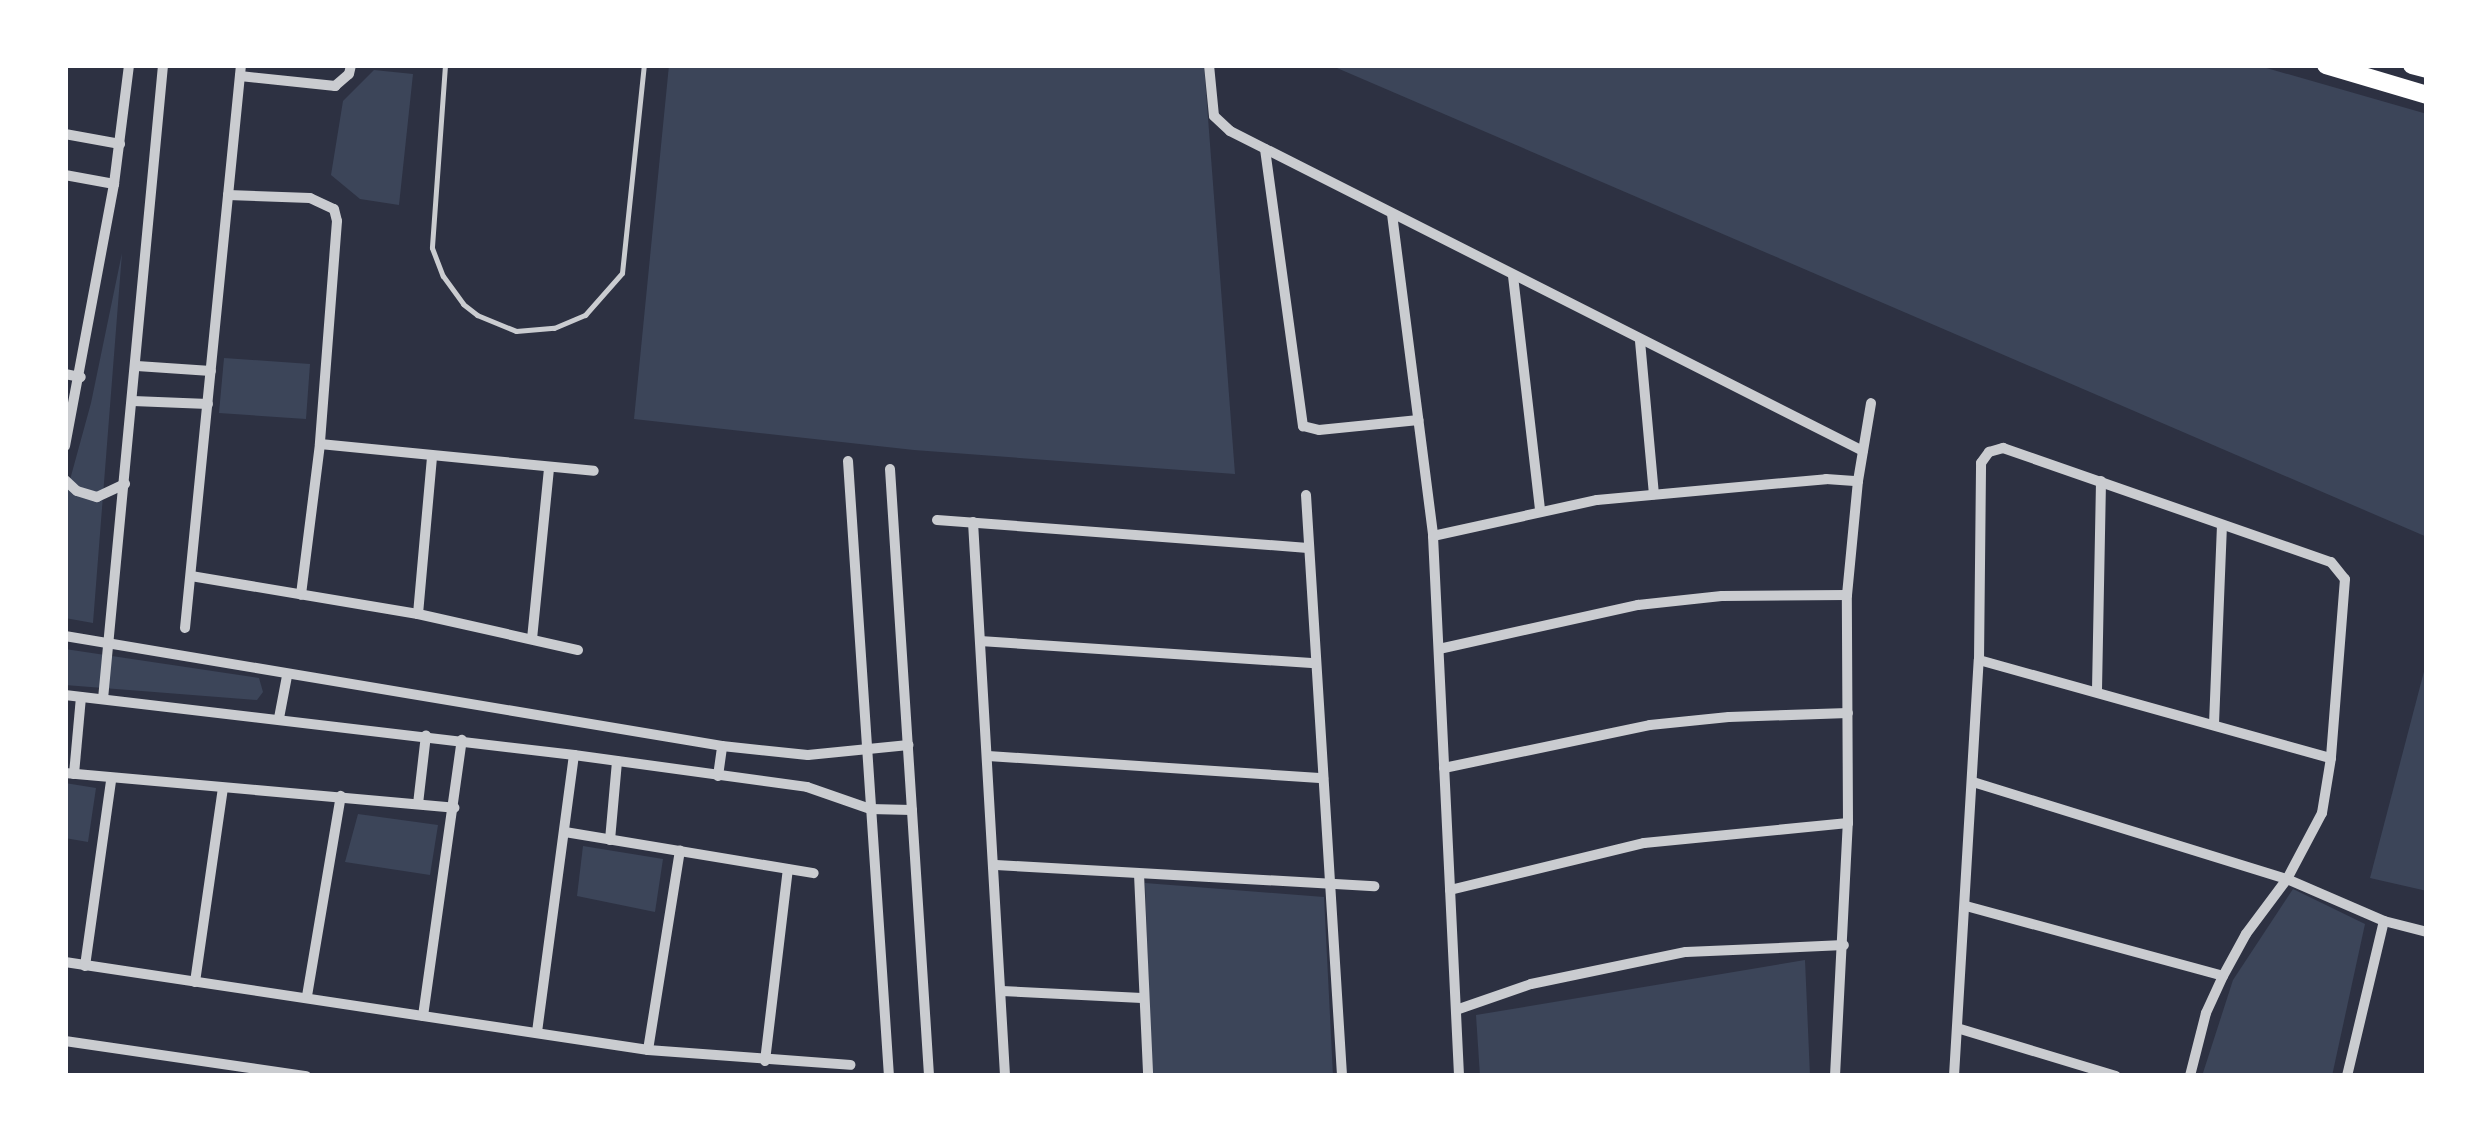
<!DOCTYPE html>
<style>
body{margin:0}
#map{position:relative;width:2492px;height:1141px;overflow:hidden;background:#2d3142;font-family:"Noto Sans",sans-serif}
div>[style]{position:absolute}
.green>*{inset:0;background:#3c4559}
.service>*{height:5px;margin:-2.5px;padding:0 2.5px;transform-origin:2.5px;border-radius:2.5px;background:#caccd0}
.minor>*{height:10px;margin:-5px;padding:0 5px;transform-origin:5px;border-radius:5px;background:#caccd0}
.primary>*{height:18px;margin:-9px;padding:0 9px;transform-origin:9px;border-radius:9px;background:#fff}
span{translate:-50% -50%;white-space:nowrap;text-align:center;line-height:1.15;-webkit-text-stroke:8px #fff;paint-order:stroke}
.frame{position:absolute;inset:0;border:68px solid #fff;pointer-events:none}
</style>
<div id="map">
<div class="green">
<i style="clip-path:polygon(669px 65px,1204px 65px,1235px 474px,914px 450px,634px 419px)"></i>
<i style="clip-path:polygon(1330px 65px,2256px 65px,2427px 114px,2427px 537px)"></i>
<i style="clip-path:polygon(374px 70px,413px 74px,399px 205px,360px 199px,331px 175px,343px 101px)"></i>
<i style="clip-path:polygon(122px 253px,93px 623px,65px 618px,65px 498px,91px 403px)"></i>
<i style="clip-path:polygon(224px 358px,310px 364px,306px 419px,219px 413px)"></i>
<i style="clip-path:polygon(65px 649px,259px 678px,263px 692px,257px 700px,65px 685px)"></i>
<i style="clip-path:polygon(2427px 660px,2427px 891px,2370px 878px)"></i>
<i style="clip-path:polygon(65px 783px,96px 788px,88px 842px,65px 838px)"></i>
<i style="clip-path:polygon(358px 814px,438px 825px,430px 875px,345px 862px)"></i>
<i style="clip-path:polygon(583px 846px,663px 859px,655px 912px,577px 896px)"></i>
<i style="clip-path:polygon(1145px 883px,1324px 897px,1333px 1076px,1152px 1076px)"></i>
<i style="clip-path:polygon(2293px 889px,2365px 924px,2332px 1076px,2202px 1076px,2233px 980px)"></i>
<i style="clip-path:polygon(1805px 960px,1810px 1076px,1480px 1076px,1476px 1015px)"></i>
</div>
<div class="service">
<i style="left:445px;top:65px;width:183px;rotate:94.1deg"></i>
<i style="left:432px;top:248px;width:30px;rotate:69deg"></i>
<i style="left:443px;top:276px;width:34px;rotate:54deg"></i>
<i style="left:463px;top:304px;width:18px;rotate:38deg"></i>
<i style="left:477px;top:315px;width:42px;rotate:22.3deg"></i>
<i style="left:516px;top:331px;width:38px;rotate:-5deg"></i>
<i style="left:554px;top:328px;width:34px;rotate:-23deg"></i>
<i style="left:585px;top:315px;width:56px;rotate:-48.6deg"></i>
<i style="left:622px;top:273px;width:209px;rotate:-84deg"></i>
</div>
<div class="minor">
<i style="left:1209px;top:65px;width:51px;rotate:84.4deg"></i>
<i style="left:1214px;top:116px;width:22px;rotate:43deg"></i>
<i style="left:1230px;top:131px;width:709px;rotate:26.82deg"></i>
<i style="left:240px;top:76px;width:96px;rotate:6deg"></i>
<i style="left:335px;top:86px;width:18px;rotate:-41deg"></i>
<i style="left:349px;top:74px;width:9px;rotate:-77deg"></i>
<i style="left:65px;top:134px;width:56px;rotate:10.3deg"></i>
<i style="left:1265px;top:149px;width:280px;rotate:82.2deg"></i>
<i style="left:1303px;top:426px;width:16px;rotate:14deg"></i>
<i style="left:1319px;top:430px;width:100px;rotate:-5.7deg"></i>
<i style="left:65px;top:175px;width:50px;rotate:10.4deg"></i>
<i style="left:228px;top:195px;width:82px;rotate:2.1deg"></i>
<i style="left:310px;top:198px;width:26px;rotate:25deg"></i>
<i style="left:334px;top:209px;width:12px;rotate:76deg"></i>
<i style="left:337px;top:221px;width:224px;rotate:94.4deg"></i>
<i style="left:320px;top:444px;width:152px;rotate:97.2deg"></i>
<i style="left:1392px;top:214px;width:325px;rotate:82.7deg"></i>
<i style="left:1433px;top:536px;width:541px;rotate:87.24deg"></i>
<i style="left:1513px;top:276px;width:236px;rotate:83.4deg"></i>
<i style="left:1640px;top:341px;width:154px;rotate:84.8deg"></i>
<i style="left:137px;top:366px;width:74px;rotate:3.9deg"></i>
<i style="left:65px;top:374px;width:16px;rotate:11deg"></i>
<i style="left:133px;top:401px;width:75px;rotate:2.3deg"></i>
<i style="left:320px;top:444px;width:275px;rotate:5.6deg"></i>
<i style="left:65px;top:446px;width:267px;rotate:-79.4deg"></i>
<i style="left:114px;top:184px;width:120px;rotate:-82.8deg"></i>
<i style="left:848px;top:461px;width:616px;rotate:86.19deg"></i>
<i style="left:890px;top:469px;width:608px;rotate:86.32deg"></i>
<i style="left:65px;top:480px;width:16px;rotate:43deg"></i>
<i style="left:77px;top:491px;width:21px;rotate:17deg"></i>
<i style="left:97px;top:497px;width:31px;rotate:-25deg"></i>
<i style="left:1306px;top:495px;width:582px;rotate:86.45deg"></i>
<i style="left:937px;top:520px;width:372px;rotate:4.3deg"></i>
<i style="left:973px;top:522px;width:555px;rotate:86.69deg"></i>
<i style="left:1433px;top:536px;width:168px;rotate:-12.4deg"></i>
<i style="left:1597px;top:500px;width:230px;rotate:-5.2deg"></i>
<i style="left:1826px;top:479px;width:32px;rotate:4deg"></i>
<i style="left:191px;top:576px;width:230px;rotate:9.5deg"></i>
<i style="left:418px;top:614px;width:164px;rotate:12.7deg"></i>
<i style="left:418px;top:614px;width:159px;rotate:-84.9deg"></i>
<i style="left:185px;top:628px;width:566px;rotate:-84.32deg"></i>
<i style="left:65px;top:636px;width:666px;rotate:9.5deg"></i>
<i style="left:722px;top:746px;width:86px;rotate:6deg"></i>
<i style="left:808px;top:755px;width:101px;rotate:-5.7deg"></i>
<i style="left:532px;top:639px;width:172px;rotate:-84.3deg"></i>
<i style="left:980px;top:641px;width:336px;rotate:3.8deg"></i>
<i style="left:1439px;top:649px;width:204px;rotate:-12.5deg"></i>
<i style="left:1638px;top:605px;width:84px;rotate:-6.1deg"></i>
<i style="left:1722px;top:596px;width:125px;rotate:-0.5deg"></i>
<i style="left:1979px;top:660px;width:365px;rotate:15.6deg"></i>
<i style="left:2097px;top:690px;width:209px;rotate:-88.9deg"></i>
<i style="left:65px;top:695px;width:513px;rotate:6.72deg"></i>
<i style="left:574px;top:755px;width:235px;rotate:7.8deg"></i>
<i style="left:807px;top:787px;width:67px;rotate:19.2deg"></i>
<i style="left:870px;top:809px;width:42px;rotate:1.4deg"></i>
<i style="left:103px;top:699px;width:637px;rotate:-84.59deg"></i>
<i style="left:279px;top:718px;width:43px;rotate:-79.2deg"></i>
<i style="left:2214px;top:724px;width:199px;rotate:-87.7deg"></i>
<i style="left:988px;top:756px;width:336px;rotate:3.8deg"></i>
<i style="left:1444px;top:768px;width:210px;rotate:-11.8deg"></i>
<i style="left:1650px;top:725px;width:79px;rotate:-5.8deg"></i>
<i style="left:1729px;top:717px;width:119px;rotate:-1.9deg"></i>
<i style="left:65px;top:773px;width:391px;rotate:5.1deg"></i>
<i style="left:74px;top:774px;width:77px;rotate:-84.8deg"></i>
<i style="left:718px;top:776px;width:30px;rotate:-82deg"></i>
<i style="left:1973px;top:782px;width:329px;rotate:17.2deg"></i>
<i style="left:2287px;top:879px;width:106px;rotate:23.4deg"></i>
<i style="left:2384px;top:921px;width:44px;rotate:14.3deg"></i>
<i style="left:418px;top:804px;width:69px;rotate:-83.4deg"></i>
<i style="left:565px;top:832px;width:252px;rotate:9.4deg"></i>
<i style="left:610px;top:840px;width:79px;rotate:-84.9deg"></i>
<i style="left:996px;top:865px;width:379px;rotate:3.2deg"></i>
<i style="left:1139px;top:874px;width:202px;rotate:87.4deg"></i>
<i style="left:1450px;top:890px;width:200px;rotate:-13.6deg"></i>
<i style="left:1644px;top:843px;width:205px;rotate:-5.6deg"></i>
<i style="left:1966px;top:906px;width:266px;rotate:15.2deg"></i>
<i style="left:65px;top:962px;width:590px;rotate:8.58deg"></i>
<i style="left:648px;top:1050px;width:203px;rotate:4.2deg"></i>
<i style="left:85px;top:966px;width:188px;rotate:-82deg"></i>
<i style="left:195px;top:982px;width:196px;rotate:-81.8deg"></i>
<i style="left:1002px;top:991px;width:140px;rotate:2.9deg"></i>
<i style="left:307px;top:996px;width:203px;rotate:-80.4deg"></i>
<i style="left:1456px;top:1010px;width:79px;rotate:-19.1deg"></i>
<i style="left:1531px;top:984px;width:158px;rotate:-11.7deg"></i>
<i style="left:1686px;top:952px;width:158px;rotate:-2.5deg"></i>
<i style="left:423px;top:1016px;width:279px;rotate:-82deg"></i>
<i style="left:1957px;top:1028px;width:166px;rotate:16.8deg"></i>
<i style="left:537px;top:1032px;width:279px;rotate:-82.4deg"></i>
<i style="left:65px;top:1041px;width:244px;rotate:8.3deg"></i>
<i style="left:648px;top:1050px;width:202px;rotate:-80.9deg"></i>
<i style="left:765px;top:1061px;width:193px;rotate:-83.2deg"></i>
<i style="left:1835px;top:1076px;width:253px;rotate:-87.1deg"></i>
<i style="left:1848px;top:823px;width:228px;rotate:-90.3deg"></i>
<i style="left:1847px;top:595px;width:115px;rotate:-84.5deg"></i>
<i style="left:1858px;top:481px;width:79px;rotate:-80.5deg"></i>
<i style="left:1954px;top:1076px;width:417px;rotate:-86.6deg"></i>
<i style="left:1979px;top:660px;width:197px;rotate:-89.4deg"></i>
<i style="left:1981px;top:463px;width:14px;rotate:-54deg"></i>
<i style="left:1989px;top:452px;width:15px;rotate:-16deg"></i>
<i style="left:2003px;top:448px;width:347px;rotate:19.2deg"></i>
<i style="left:2331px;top:562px;width:22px;rotate:51deg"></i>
<i style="left:2345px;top:579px;width:180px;rotate:94.5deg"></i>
<i style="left:2331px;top:758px;width:56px;rotate:99.3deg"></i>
<i style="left:2322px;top:813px;width:75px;rotate:117.9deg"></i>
<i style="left:2287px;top:879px;width:69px;rotate:126.7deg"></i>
<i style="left:2246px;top:934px;width:48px;rotate:118.7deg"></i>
<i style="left:2223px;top:976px;width:41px;rotate:114.7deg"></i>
<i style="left:2206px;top:1013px;width:65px;rotate:104.3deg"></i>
<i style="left:2347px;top:1076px;width:159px;rotate:-76.6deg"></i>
</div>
<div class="primary">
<i style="left:2326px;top:65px;width:105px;rotate:16.5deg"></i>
<i style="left:2412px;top:65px;width:16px;rotate:15deg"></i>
</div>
<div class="frame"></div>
</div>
